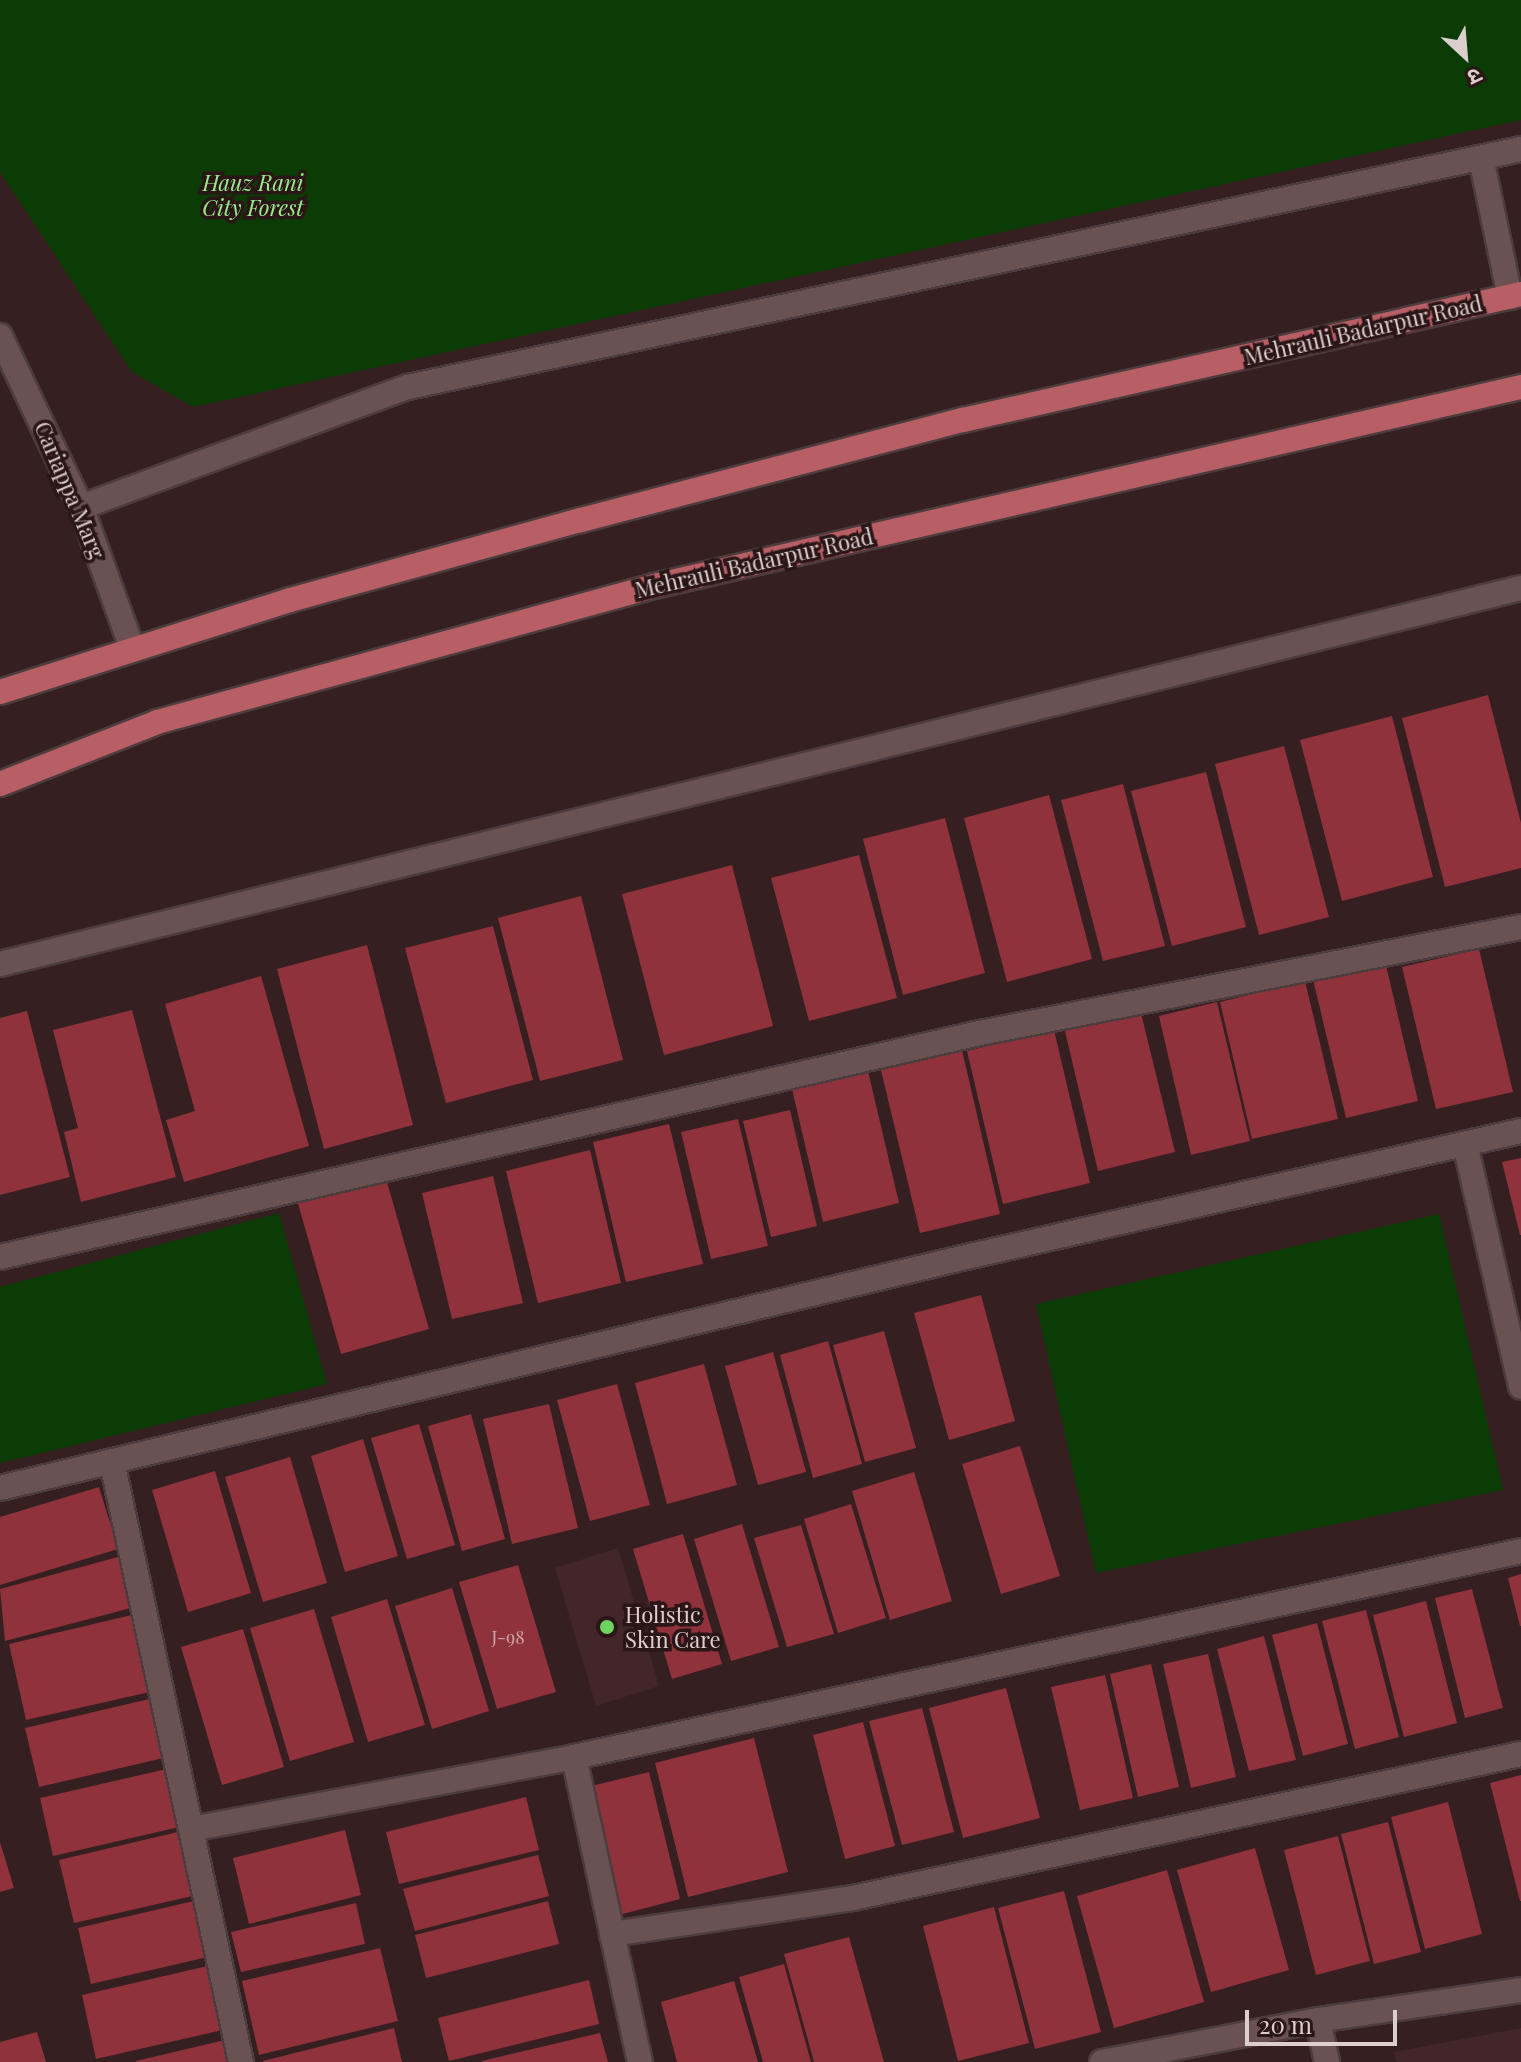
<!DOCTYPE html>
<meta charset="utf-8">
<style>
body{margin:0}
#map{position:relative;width:1521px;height:2062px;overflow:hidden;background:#351f20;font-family:"Playfair Display","Noto Sans Devanagari",serif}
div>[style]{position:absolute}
.built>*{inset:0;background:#432728}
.green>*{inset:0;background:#0c3c05}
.building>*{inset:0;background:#8f323c}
.roads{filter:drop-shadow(2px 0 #4d3c3d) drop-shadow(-2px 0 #4d3c3d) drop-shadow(0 2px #4d3c3d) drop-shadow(0 -2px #4d3c3d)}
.minor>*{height:24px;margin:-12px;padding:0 12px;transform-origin:12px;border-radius:12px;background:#6a5152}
.major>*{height:24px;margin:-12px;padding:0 12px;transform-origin:12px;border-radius:12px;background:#b85e65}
.dots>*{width:22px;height:22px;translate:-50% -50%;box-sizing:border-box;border:4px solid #2a1617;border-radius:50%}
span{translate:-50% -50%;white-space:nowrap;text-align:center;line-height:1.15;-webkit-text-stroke:7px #2a1617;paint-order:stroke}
.number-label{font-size:18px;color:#caa7aa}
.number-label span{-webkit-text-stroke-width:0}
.park-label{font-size:22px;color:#98ee8a;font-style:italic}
.street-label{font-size:22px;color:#ddcece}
.poi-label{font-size:22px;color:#ddcece}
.left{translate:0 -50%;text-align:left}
.north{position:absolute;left:1425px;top:16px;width:80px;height:80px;-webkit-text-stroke:6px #2a1617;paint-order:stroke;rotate:154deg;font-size:22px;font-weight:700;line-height:32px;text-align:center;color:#ddcece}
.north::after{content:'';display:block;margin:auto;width:28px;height:36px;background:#ddcece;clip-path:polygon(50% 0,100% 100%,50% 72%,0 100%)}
.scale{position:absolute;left:1245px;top:2010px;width:152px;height:36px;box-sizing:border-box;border:4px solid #ddcece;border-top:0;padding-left:10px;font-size:24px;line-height:28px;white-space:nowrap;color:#ddcece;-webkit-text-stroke:6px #2a1617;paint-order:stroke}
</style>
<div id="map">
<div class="built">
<i style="clip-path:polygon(618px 1548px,659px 1686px,596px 1706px,555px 1568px)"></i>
<i style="clip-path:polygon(1521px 2028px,1521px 2062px,1397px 2062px,1394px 2052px)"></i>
</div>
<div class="green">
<i style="clip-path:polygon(0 0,1521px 0,1521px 120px,193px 407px,132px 372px,0 172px)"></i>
<i style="clip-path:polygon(279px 1213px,327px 1384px,0 1463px,0 1287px)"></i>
<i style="clip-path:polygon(1439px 1214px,1503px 1490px,1096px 1573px,1036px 1304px)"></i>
</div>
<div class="building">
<i style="clip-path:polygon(1488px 695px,1521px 823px,1521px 868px,1445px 887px,1402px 718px)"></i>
<i style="clip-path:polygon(1392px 716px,1433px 877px,1342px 901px,1300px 740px)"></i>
<i style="clip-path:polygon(1284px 746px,1329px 917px,1259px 935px,1215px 764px)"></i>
<i style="clip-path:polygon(1206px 772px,1246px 927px,1172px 946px,1131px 791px)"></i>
<i style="clip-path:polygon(1123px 784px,1165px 946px,1103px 961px,1061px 800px)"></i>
<i style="clip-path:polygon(1049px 795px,1092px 959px,1007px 982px,964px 818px)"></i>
<i style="clip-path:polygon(945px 818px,985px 973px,903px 995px,863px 839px)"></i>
<i style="clip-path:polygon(859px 855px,897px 998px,809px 1021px,771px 878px)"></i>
<i style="clip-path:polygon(732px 865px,773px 1026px,664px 1055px,622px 894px)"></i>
<i style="clip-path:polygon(581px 896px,623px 1060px,540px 1081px,498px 918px)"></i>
<i style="clip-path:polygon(493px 926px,533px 1080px,446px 1103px,405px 948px)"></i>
<i style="clip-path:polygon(367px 945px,413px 1125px,324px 1149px,277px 969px)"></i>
<i style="clip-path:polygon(1479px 949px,1513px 1092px,1436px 1109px,1402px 967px)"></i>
<i style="clip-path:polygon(1384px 957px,1418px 1101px,1346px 1118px,1312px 975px)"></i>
<i style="clip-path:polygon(261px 976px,309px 1146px,184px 1182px,166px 1120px,195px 1111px,165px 1004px)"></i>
<i style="clip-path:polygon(1305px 981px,1338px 1119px,1252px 1139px,1220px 1002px)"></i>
<i style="clip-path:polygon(1217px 1002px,1250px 1141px,1191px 1155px,1159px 1016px)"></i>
<i style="clip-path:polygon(1140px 1009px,1175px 1152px,1098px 1171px,1064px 1027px)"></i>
<i style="clip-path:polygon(132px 1010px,176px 1177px,81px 1202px,64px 1132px,78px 1128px,53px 1030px)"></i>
<i style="clip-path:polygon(27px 1011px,70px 1177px,0 1195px,0 1018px)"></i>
<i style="clip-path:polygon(1054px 1030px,1090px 1183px,1003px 1204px,967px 1051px)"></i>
<i style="clip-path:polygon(961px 1046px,1000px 1214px,920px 1233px,880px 1066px)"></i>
<i style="clip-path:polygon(868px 1071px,899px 1203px,823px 1222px,792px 1089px)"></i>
<i style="clip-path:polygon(790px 1110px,817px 1226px,771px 1237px,743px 1121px)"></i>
<i style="clip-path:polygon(738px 1119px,768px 1246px,711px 1259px,681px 1132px)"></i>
<i style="clip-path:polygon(669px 1124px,703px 1264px,626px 1282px,593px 1142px)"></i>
<i style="clip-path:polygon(590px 1150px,621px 1283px,538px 1303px,506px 1171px)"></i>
<i style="clip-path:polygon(1521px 1158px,1521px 1235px,1520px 1235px,1502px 1162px)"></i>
<i style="clip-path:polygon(385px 1175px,429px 1329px,341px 1354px,297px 1200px)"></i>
<i style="clip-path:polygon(493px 1176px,523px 1303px,452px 1319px,422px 1193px)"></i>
<i style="clip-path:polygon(981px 1295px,1015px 1421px,949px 1440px,914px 1313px)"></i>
<i style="clip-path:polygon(884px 1331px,916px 1448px,865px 1462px,833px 1345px)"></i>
<i style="clip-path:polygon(828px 1341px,862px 1464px,813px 1478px,780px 1355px)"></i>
<i style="clip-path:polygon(773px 1352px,806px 1472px,758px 1485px,725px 1366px)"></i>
<i style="clip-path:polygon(704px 1364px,737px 1485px,667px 1504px,635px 1383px)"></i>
<i style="clip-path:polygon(617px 1384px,650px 1505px,590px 1521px,557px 1400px)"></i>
<i style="clip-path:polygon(549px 1404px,578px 1528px,512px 1544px,483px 1419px)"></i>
<i style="clip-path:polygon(471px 1414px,505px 1539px,462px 1551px,428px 1426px)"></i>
<i style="clip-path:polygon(419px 1424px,455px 1545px,407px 1559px,371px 1438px)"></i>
<i style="clip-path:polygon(363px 1439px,398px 1556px,345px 1572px,311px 1456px)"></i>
<i style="clip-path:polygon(1020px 1446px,1060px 1576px,1001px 1594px,962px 1464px)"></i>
<i style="clip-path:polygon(290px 1457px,327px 1583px,263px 1602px,225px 1477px)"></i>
<i style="clip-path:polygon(215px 1471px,251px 1593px,188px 1612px,152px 1490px)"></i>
<i style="clip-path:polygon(914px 1472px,952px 1601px,890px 1620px,852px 1491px)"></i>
<i style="clip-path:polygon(99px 1487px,118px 1549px,0 1585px,0 1517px)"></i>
<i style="clip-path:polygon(851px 1504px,886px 1618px,838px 1633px,804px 1519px)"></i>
<i style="clip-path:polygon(742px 1524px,779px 1647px,731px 1661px,694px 1539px)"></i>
<i style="clip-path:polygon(801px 1525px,834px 1634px,787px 1647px,754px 1538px)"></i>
<i style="clip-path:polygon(683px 1534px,722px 1664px,672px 1679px,633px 1549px)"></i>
<i style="clip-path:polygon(118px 1557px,131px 1608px,5px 1641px,0 1589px)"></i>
<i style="clip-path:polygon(518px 1565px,556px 1692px,497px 1709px,459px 1582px)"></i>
<i style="clip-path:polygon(1521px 1574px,1521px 1626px,1520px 1626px,1508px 1578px)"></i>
<i style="clip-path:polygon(452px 1588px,489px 1711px,432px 1729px,395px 1606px)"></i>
<i style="clip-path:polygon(1472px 1589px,1503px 1708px,1465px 1718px,1435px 1598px)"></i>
<i style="clip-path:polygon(387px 1599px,425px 1725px,368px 1742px,331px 1617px)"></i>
<i style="clip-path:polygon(1426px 1601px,1457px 1723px,1404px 1737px,1373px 1615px)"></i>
<i style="clip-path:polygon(314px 1609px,354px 1742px,290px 1761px,250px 1628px)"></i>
<i style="clip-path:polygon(1366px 1610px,1399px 1737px,1355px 1749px,1322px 1621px)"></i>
<i style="clip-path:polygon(136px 1614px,154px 1691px,26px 1720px,9px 1644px)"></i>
<i style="clip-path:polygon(1317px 1623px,1348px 1744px,1303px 1756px,1272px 1635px)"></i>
<i style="clip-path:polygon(243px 1629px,284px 1767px,222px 1785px,181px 1647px)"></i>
<i style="clip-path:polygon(1264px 1636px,1296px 1760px,1249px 1771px,1217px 1649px)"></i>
<i style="clip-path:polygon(1208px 1654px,1236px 1777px,1191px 1788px,1163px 1664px)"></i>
<i style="clip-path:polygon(1151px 1664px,1179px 1787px,1138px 1797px,1110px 1674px)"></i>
<i style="clip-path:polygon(1105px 1675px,1133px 1798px,1080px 1810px,1051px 1687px)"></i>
<i style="clip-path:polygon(1006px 1688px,1040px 1818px,963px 1838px,929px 1708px)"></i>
<i style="clip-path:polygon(158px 1697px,172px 1756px,39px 1787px,25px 1728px)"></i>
<i style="clip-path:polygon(922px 1708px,954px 1832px,902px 1845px,869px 1721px)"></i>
<i style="clip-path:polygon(863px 1722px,895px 1846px,845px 1859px,813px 1735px)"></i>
<i style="clip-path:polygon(754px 1738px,788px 1872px,688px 1897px,655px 1763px)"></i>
<i style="clip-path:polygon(171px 1768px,184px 1826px,53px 1856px,40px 1798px)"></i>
<i style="clip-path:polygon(649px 1772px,680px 1899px,615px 1916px,583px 1788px)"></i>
<i style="clip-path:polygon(1521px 1775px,1521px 1901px,1520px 1901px,1490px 1783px)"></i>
<i style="clip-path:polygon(526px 1797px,539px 1850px,399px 1884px,386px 1832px)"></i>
<i style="clip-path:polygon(1448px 1802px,1482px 1934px,1425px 1949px,1391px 1817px)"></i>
<i style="clip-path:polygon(1388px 1822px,1421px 1952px,1374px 1964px,1341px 1834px)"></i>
<i style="clip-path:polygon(345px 1830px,361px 1895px,249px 1924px,233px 1858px)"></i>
<i style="clip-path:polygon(182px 1831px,197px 1895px,74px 1923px,59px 1860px)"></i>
<i style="clip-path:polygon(1338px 1836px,1370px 1961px,1316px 1975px,1284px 1850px)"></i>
<i style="clip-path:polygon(0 1842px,14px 1888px,0 1892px)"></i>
<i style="clip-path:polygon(1255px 1848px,1289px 1970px,1211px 1992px,1177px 1870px)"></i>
<i style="clip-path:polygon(538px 1855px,549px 1896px,415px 1931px,403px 1889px)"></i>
<i style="clip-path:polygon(1167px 1870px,1204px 2002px,1114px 2028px,1077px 1896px)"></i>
<i style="clip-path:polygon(1064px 1891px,1101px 2032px,1035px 2049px,998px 1908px)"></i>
<i style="clip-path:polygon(198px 1900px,212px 1956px,91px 1984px,78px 1928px)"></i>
<i style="clip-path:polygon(548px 1901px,559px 1944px,426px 1978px,415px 1935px)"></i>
<i style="clip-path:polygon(356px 1903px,365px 1944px,241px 1972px,231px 1932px)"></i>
<i style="clip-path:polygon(994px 1907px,1029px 2043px,958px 2061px,923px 1926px)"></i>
<i style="clip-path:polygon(849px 1937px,884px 2062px,814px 2062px,784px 1954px)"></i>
<i style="clip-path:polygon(380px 1948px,398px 2021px,259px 2055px,242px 1981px)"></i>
<i style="clip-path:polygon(784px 1964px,811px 2062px,763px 2062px,739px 1977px)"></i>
<i style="clip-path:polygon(212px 1965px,227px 2029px,96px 2059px,82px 1995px)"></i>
<i style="clip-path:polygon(589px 1980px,599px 2024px,449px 2061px,438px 2018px)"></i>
<i style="clip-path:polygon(734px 1981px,758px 2062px,677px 2062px,661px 2002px)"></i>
<i style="clip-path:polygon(394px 2028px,402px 2062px,263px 2062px,263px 2061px)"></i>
<i style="clip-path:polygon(37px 2032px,46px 2062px,0 2062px,0 2042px)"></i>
<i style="clip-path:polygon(600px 2033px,608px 2062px,482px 2062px,482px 2061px)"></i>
<i style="clip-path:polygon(225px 2040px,229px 2062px,136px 2062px,136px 2061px)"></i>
</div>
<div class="roads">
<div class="minor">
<i style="left:1481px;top:158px;width:142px;rotate:78.2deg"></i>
<i style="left:0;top:336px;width:189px;rotate:64.7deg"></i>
<i style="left:81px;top:507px;width:150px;rotate:70.1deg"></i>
<i style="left:81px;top:507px;width:348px;rotate:-20.2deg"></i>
<i style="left:408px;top:387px;width:1138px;rotate:-12.07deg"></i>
<i style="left:0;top:964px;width:1567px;rotate:-13.89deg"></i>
<i style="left:1465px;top:1144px;width:249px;rotate:77deg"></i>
<i style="left:0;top:1257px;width:1000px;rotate:-12.88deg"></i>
<i style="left:975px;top:1034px;width:556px;rotate:-11.09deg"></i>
<i style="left:112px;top:1462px;width:614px;rotate:77.87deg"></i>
<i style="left:0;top:1488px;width:980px;rotate:-13.45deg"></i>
<i style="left:953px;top:1260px;width:582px;rotate:-12.8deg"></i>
<i style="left:574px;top:1757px;width:312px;rotate:77.8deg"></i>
<i style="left:191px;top:1829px;width:390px;rotate:-10.6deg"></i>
<i style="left:574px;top:1757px;width:969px;rotate:-12.27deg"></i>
<i style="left:612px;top:1934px;width:244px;rotate:-8.5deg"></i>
<i style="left:853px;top:1898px;width:683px;rotate:-12.17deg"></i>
<i style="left:1318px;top:2020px;width:43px;rotate:77.9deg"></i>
<i style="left:1102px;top:2062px;width:220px;rotate:-11deg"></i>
<i style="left:1318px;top:2020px;width:205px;rotate:-8.4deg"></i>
</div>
<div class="major">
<i style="left:0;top:692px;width:304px;rotate:-17.6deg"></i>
<i style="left:290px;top:600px;width:302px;rotate:-15.4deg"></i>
<i style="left:581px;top:520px;width:395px;rotate:-14.7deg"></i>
<i style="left:963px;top:420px;width:572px;rotate:-12.72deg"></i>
<i style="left:0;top:784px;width:169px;rotate:-21.5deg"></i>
<i style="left:157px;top:722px;width:515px;rotate:-15.3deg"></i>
<i style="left:654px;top:586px;width:890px;rotate:-12.93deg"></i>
</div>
</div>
<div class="dots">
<i style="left:607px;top:1627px;background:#6fd360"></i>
</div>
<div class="number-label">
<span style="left:508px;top:1637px">J-98</span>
</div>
<div class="park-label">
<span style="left:253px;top:195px">Hauz Rani<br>City Forest</span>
</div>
<div class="street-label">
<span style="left:1363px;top:330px;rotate:-13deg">Mehrauli Badarpur Road</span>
<span style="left:70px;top:490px;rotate:67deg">Cariappa Marg</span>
<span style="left:754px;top:563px;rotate:-13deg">Mehrauli Badarpur Road</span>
</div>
<div class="poi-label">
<span class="left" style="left:625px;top:1627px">Holistic<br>Skin Care</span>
</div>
<div class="north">उ</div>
<div class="scale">20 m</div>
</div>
